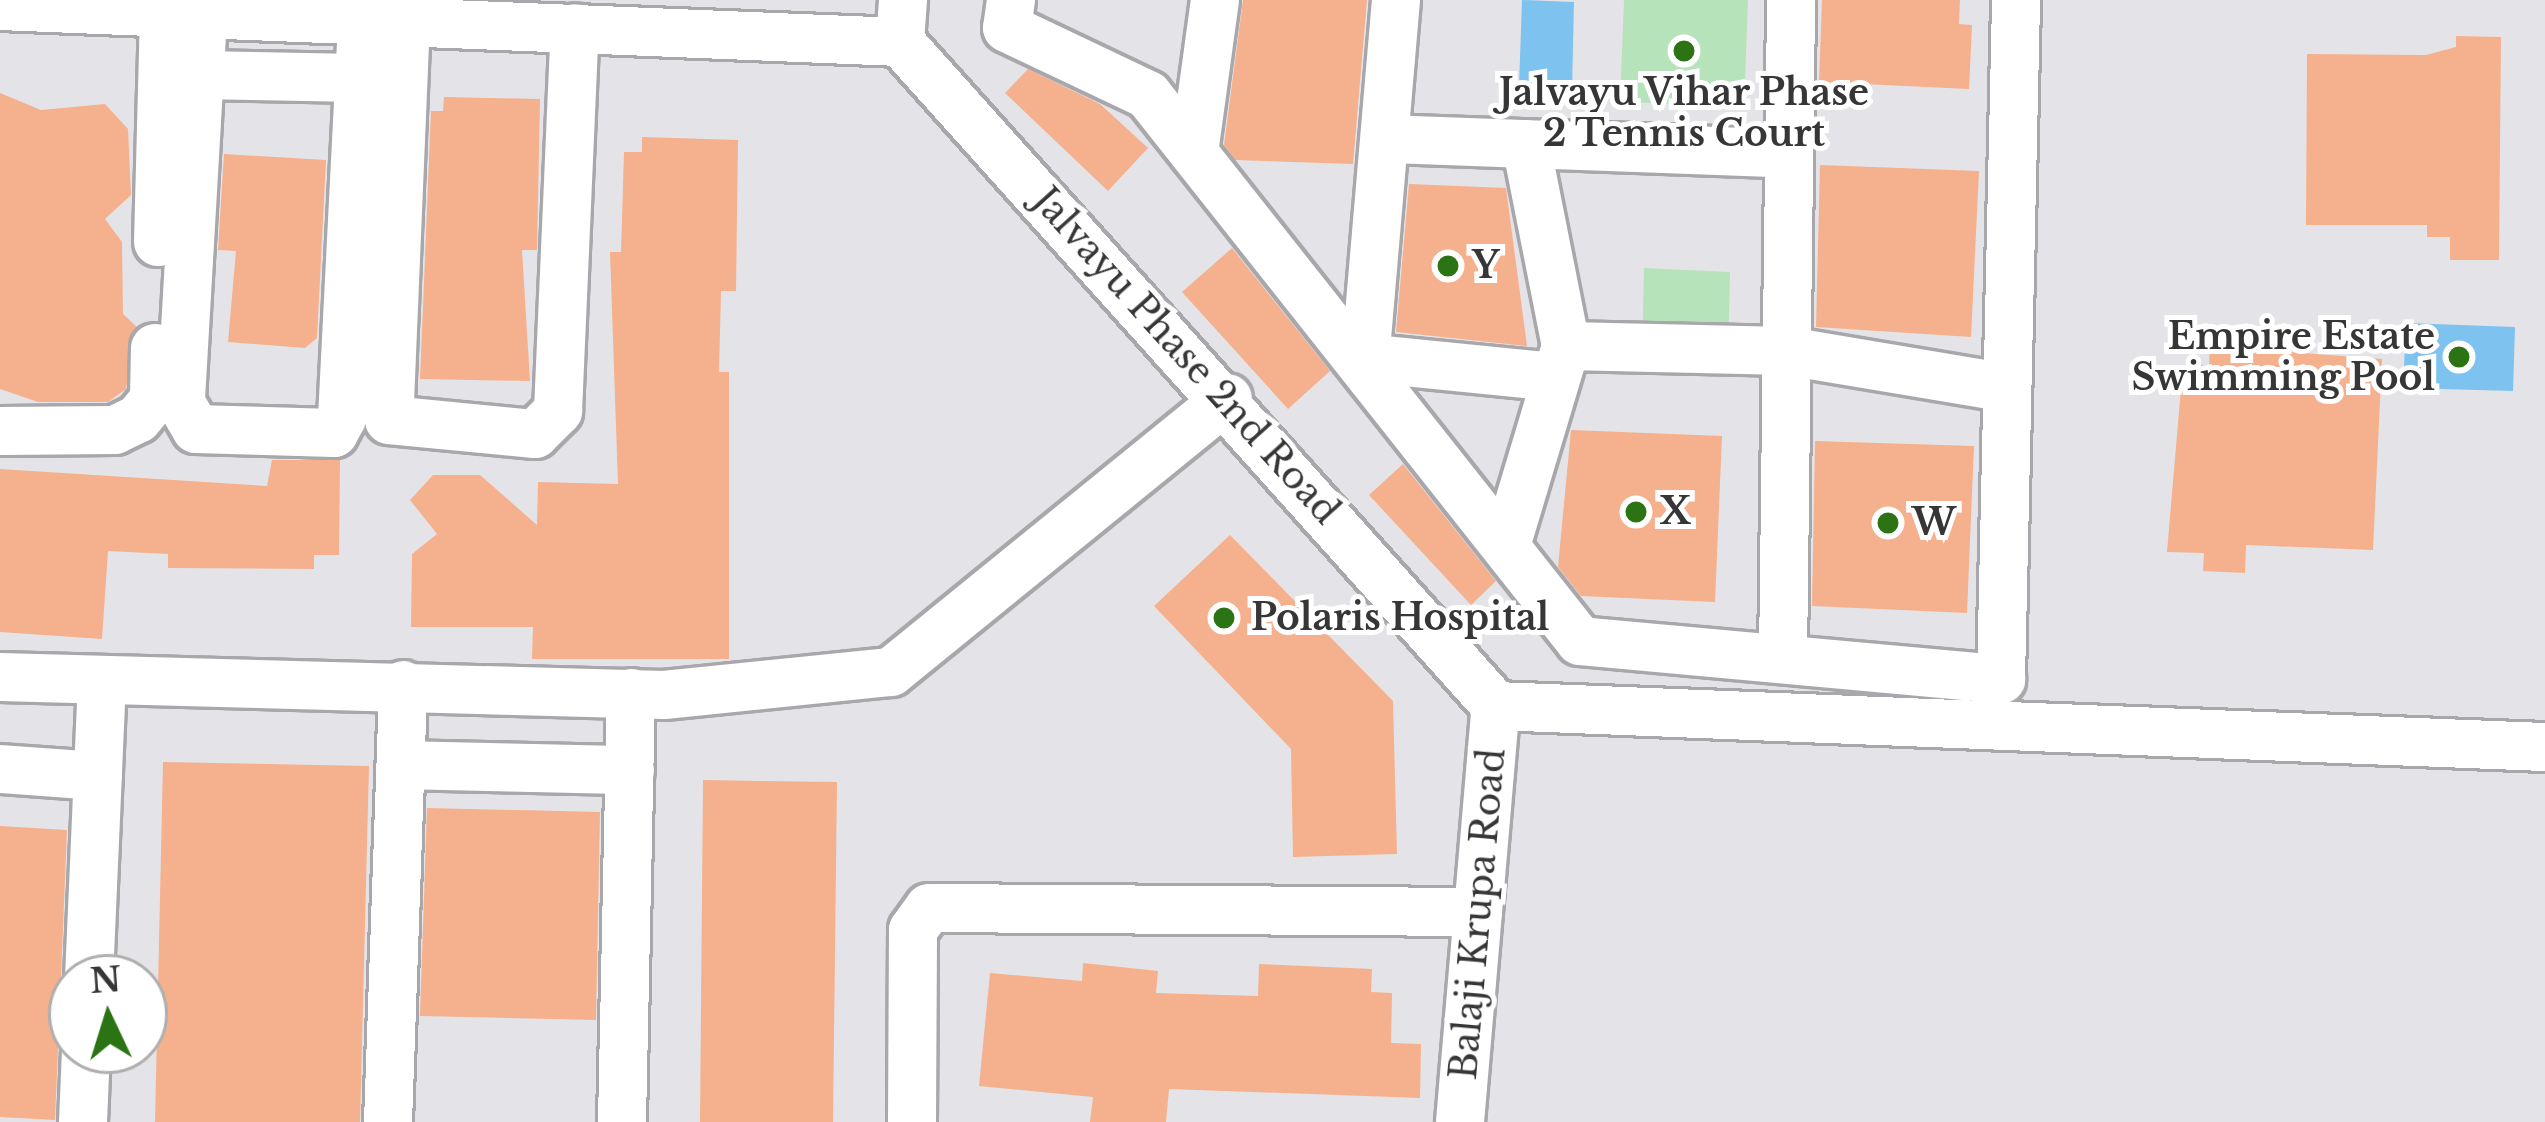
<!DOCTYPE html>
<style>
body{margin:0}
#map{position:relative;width:2545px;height:1122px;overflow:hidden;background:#e4e4e8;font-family:"Libre Baskerville",serif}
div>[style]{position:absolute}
.green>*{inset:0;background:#b6e3ba}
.water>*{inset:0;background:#7ec2ef}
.building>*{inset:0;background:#f5b08d}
.roads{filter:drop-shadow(3px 0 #a8a7ac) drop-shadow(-3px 0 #a8a7ac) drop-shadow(0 3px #a8a7ac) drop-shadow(0 -3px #a8a7ac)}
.minor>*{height:48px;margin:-24px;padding:0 24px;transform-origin:24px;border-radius:24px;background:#fff}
.dots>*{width:33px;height:33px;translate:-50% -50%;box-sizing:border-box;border:6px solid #fff;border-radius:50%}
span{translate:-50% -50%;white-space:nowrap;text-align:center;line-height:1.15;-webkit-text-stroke:10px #fff;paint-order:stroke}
.poi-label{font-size:36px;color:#363637;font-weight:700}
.left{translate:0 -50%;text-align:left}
.right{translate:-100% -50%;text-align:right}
.street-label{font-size:36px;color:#363637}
.north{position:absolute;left:48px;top:954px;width:120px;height:120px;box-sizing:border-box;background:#fff;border:3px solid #afafaf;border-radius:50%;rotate:356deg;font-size:33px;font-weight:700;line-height:48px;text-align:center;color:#363637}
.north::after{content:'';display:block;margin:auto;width:42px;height:54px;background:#2c7314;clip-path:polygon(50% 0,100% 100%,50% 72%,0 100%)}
</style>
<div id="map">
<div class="green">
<i style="clip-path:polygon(1624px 0,1748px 0,1744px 106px,1620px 102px)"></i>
<i style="clip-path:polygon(1644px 268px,1730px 272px,1728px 360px,1642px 354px)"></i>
</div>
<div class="water">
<i style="clip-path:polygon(1522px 0,1574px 2px,1572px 91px,1559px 98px,1519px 87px)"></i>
<i style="clip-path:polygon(2406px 323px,2515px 327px,2513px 391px,2403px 388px)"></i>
</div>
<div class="building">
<i style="clip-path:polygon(1243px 0,1367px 0,1353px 164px,1235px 160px,1224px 145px)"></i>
<i style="clip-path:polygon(1822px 0,1960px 0,1959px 24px,1972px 25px,1969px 89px,1819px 82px)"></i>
<i style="clip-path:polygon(2456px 36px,2501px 37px,2499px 260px,2450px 260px,2450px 237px,2427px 237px,2427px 225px,2306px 225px,2307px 54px,2426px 55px,2456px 47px)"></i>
<i style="clip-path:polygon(1028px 69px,1100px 104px,1148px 148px,1108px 191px,1005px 93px)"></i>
<i style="clip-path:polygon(0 93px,41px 110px,105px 104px,128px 129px,131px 195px,105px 219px,122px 242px,123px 314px,137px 327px,126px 389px,108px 402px,38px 402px,0 389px)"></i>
<i style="clip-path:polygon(444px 97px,540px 99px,537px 250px,522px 250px,530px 381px,420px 379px,431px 111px,443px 111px)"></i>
<i style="clip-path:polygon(642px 137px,738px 140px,736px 291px,721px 291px,719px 372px,729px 372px,729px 659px,532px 659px,533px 627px,411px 627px,412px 554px,437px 534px,410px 500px,433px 475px,480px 475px,537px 525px,538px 482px,618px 484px,610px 252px,621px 252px,624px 152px,642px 152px)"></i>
<i style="clip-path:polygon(224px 154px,326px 160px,317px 338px,305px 348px,228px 342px,236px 251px,218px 250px)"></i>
<i style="clip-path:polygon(1820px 165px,1979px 171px,1971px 337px,1816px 327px)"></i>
<i style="clip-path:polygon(1409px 184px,1506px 188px,1527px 346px,1396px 332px)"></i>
<i style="clip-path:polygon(1232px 248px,1330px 371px,1288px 409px,1182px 292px)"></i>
<i style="clip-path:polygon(2210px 346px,2382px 359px,2373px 550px,2246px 545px,2245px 573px,2203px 571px,2204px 553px,2167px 552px,2183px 365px,2209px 365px)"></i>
<i style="clip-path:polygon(1571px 430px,1722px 436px,1715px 602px,1581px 596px,1558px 567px)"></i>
<i style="clip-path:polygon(1815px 441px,1974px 446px,1967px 613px,1812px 606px)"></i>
<i style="clip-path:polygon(272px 460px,340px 460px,339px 555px,314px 555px,314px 569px,168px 568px,168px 554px,108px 551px,102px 639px,0 632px,0 469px,267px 486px)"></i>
<i style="clip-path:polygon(1403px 464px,1496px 581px,1471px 605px,1369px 495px)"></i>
<i style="clip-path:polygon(1230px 535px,1393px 701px,1397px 854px,1293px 857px,1291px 749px,1154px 606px)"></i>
<i style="clip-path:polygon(163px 762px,369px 766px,360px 1122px,155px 1122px)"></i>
<i style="clip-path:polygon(703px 780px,837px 782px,833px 1122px,700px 1122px)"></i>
<i style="clip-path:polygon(427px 808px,600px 812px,596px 1020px,420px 1016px)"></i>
<i style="clip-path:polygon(0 826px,67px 830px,61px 977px,72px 1025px,58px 1049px,55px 1120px,0 1117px)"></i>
<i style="clip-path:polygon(1083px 963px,1158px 971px,1156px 993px,1258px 996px,1259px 964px,1372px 969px,1371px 992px,1392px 993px,1391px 1043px,1421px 1044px,1420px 1098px,1169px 1089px,1166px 1122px,1090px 1122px,1093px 1097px,979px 1086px,990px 973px,1082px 981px)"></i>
</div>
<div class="roads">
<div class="minor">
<i style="left:204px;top:0;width:404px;rotate:93.3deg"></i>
<i style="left:181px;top:403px;width:30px;rotate:60deg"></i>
<i style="left:196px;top:429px;width:138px;rotate:1.7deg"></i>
<i style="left:334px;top:433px;width:17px;rotate:-62deg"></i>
<i style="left:342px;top:418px;width:400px;rotate:-87.1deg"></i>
<i style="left:903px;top:0;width:42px;rotate:94.1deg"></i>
<i style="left:900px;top:42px;width:892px;rotate:48.09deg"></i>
<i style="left:1011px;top:0;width:28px;rotate:98deg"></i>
<i style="left:1007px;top:28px;width:156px;rotate:25.4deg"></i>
<i style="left:1148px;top:95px;width:696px;rotate:51.65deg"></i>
<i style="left:1580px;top:641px;width:423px;rotate:5.2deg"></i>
<i style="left:2001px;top:679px;width:679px;rotate:-88.73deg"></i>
<i style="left:1396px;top:0;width:359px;rotate:94.9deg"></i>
<i style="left:1365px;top:358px;width:192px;rotate:5.7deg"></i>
<i style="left:0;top:6px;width:901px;rotate:2.29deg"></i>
<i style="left:406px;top:20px;width:400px;rotate:92.4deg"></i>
<i style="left:389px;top:420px;width:147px;rotate:5.5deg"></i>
<i style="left:535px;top:434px;width:33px;rotate:-45deg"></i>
<i style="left:558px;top:411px;width:383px;rotate:-87.5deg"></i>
<i style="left:199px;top:75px;width:160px;rotate:1.1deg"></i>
<i style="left:1388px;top:139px;width:401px;rotate:2.1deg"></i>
<i style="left:1526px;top:144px;width:206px;rotate:78.8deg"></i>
<i style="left:1194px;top:153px;width:154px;rotate:-82.2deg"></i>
<i style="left:158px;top:242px;width:231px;rotate:-88.5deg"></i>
<i style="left:0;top:431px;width:115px;rotate:-0.5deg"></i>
<i style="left:115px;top:430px;width:25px;rotate:-26deg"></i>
<i style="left:138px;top:419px;width:26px;rotate:-51deg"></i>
<i style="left:154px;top:399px;width:51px;rotate:-88.9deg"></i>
<i style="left:1506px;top:546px;width:209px;rotate:-73.3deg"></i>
<i style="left:1566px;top:346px;width:221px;rotate:1.3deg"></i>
<i style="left:1787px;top:351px;width:223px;rotate:9.5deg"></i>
<i style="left:1783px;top:659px;width:659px;rotate:-89.3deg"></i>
<i style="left:0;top:677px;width:664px;rotate:1.55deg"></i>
<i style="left:664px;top:695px;width:228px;rotate:-5.8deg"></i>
<i style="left:891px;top:672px;width:434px;rotate:-39.1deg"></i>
<i style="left:1496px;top:706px;width:1050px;rotate:2.24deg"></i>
<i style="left:401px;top:765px;width:229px;rotate:1.3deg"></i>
<i style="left:0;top:769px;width:98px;rotate:4.1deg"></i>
<i style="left:89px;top:978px;width:298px;rotate:-87.5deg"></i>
<i style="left:83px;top:1122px;width:72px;rotate:-87.6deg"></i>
<i style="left:388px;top:1122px;width:437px;rotate:-88deg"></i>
<i style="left:622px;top:1122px;width:429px;rotate:-88.8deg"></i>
<i style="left:912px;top:1122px;width:192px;rotate:-89.7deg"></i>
<i style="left:913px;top:930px;width:27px;rotate:-54deg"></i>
<i style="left:929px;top:908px;width:549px;rotate:0.42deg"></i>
<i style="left:1460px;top:1122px;width:418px;rotate:-85.1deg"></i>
</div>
</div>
<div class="dots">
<i style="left:1684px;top:51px;background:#2c7314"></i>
<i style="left:1448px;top:266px;background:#2c7314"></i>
<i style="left:2459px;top:357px;background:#2c7314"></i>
<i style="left:1636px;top:512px;background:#2c7314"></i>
<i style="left:1888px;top:523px;background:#2c7314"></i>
<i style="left:1224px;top:618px;background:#2c7314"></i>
</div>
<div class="poi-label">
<span style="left:1684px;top:113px">Jalvayu Vihar Phase<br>2 Tennis Court</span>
<span class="left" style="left:1472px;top:266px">Y</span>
<span class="right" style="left:2435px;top:357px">Empire Estate<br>Swimming Pool</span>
<span class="left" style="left:1660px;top:512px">X</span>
<span class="left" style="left:1912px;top:523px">W</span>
<span class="left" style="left:1251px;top:618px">Polaris Hospital</span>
</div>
<div class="street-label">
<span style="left:1186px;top:356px;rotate:48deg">Jalvayu Phase 2nd Road</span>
<span style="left:1478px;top:914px;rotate:-85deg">Balaji Krupa Road</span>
</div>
<div class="north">N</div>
</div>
